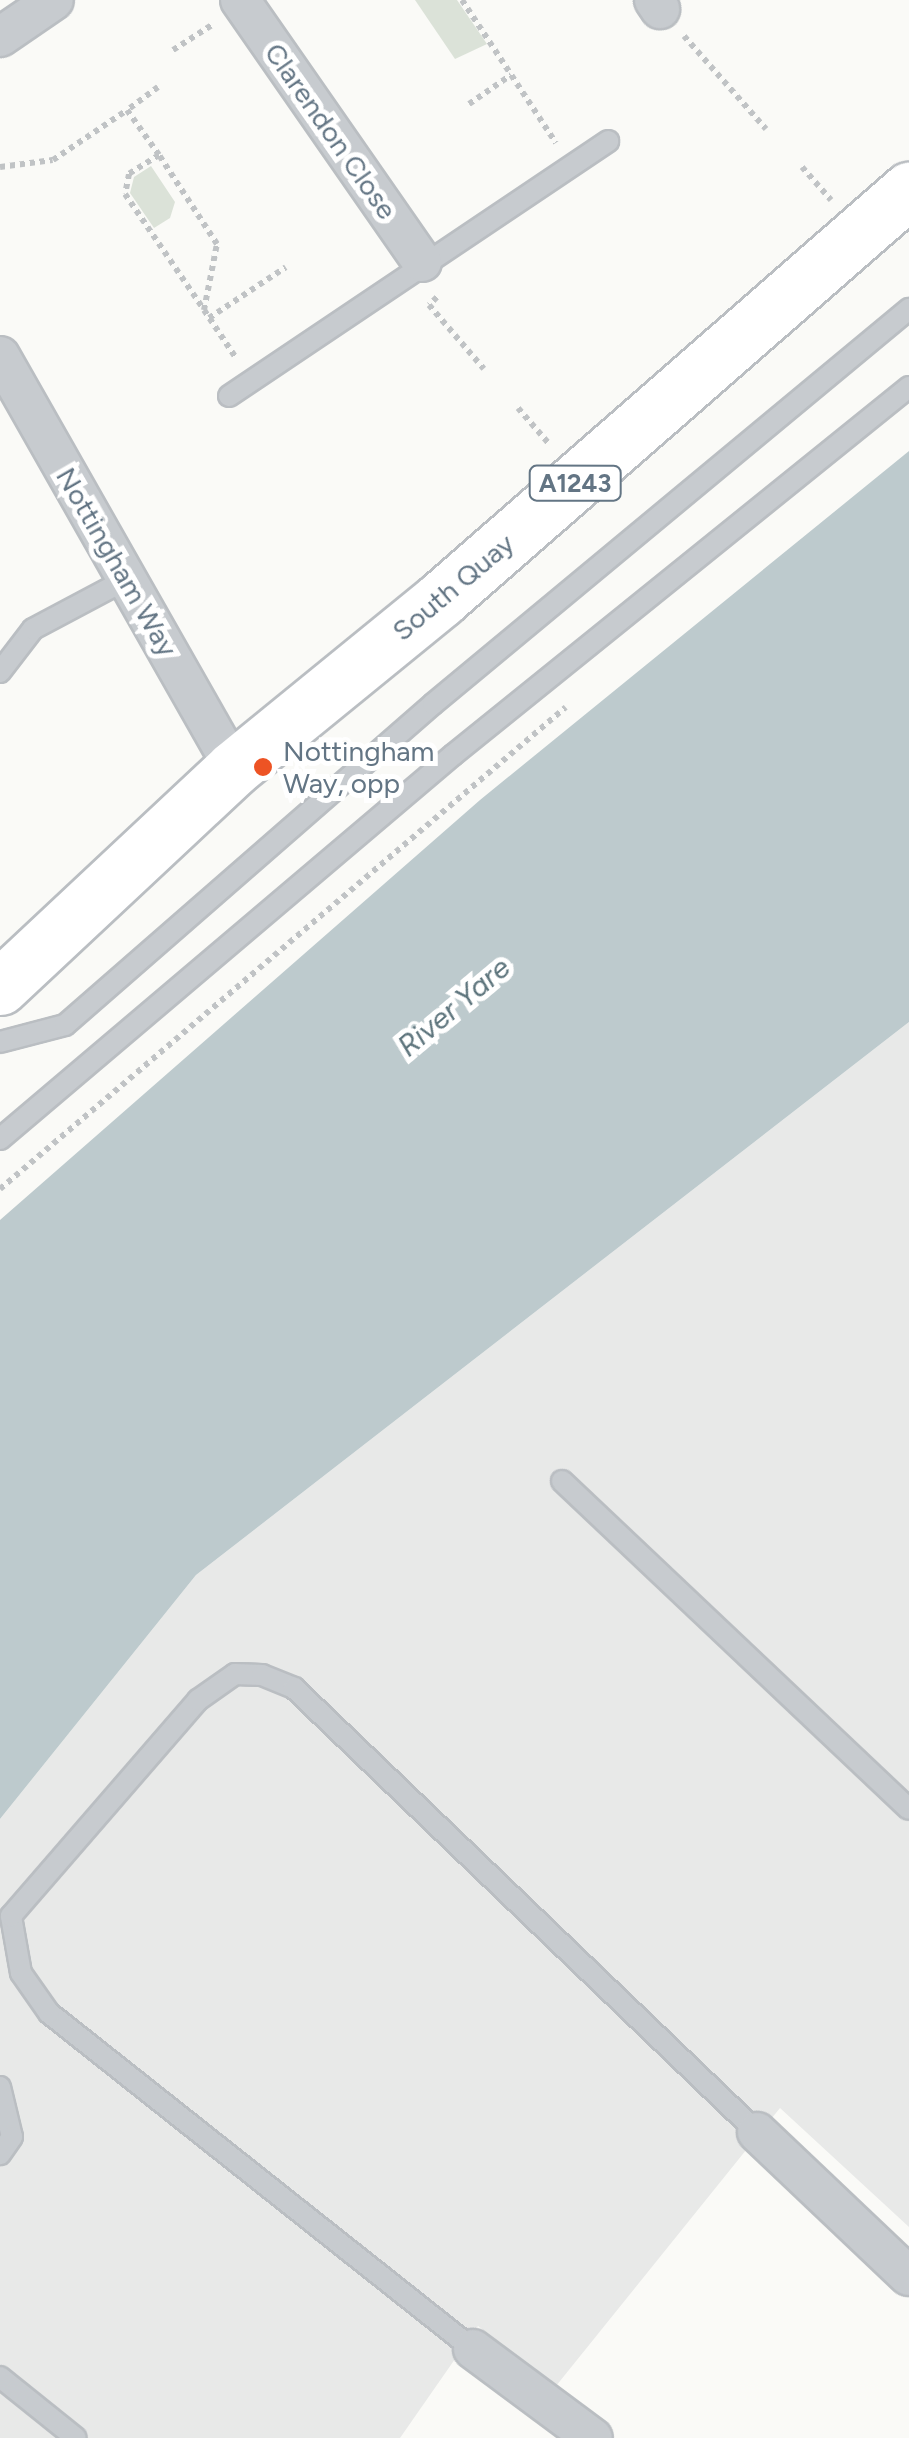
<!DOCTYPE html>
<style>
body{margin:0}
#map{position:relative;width:909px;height:2438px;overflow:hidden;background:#fafaf7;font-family:Figtree,sans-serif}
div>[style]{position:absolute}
.built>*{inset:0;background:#e8e9e8}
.green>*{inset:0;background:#dbe2d8}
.water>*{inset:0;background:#bdcacd}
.path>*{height:6px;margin-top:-3px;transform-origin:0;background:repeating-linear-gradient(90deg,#c0c3c5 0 5px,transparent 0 10px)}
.roads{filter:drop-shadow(2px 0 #babec2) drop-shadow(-2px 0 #babec2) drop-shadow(0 2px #babec2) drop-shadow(0 -2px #babec2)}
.service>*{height:20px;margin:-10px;padding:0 10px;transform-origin:10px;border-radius:10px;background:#c7cbcf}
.minor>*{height:38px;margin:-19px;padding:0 19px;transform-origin:19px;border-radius:19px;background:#c7cbcf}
.primary>*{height:55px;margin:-27.5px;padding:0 27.5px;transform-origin:27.5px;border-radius:27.5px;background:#fff}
.dots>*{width:28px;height:28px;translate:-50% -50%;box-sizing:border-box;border:5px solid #fff;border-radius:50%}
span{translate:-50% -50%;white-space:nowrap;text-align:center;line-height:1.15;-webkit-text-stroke:10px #fff;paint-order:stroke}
.shield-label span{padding:2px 8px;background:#fff;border:2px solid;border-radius:8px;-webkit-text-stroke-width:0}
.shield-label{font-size:25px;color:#637584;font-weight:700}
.street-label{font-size:28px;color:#637584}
.poi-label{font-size:28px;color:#637584}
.left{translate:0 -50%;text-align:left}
.water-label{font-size:30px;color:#5e757d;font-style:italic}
</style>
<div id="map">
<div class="built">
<i style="clip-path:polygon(909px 1022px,909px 2227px,780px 2108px,556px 2386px,478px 2326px,400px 2438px,0 2438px,0 1819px,196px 1575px)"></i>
</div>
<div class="green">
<i style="clip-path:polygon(415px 0,457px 0,487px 44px,455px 59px)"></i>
<i style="clip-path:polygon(151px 166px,175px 202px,170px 218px,154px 228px,130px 193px,134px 177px)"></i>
</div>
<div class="water">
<i style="clip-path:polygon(909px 451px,909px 1022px,196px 1575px,0 1819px,0 1220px,480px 800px)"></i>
</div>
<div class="path">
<i style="left:462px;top:0;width:171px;rotate:56.7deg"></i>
<i style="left:684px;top:36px;width:124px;rotate:48.6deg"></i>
<i style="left:173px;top:50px;width:46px;rotate:-32.7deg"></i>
<i style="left:158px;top:87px;width:39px;rotate:143deg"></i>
<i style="left:127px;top:110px;width:55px;rotate:54.6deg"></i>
<i style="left:469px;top:104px;width:51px;rotate:-34.6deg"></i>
<i style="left:0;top:167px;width:53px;rotate:-7.5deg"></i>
<i style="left:53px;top:160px;width:89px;rotate:-34deg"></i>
<i style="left:802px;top:167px;width:44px;rotate:48.7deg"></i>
<i style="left:437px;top:297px;width:11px;rotate:135deg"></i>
<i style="left:429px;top:305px;width:84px;rotate:49.3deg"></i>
<i style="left:204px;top:310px;width:67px;rotate:-78.9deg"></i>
<i style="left:217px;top:244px;width:106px;rotate:-123.1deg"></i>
<i style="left:159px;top:155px;width:36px;rotate:148deg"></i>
<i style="left:129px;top:174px;width:20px;rotate:101deg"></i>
<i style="left:125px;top:194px;width:140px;rotate:55.7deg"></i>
<i style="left:204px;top:310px;width:58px;rotate:56.3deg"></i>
<i style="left:209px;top:318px;width:92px;rotate:-33.5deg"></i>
<i style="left:518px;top:408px;width:49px;rotate:49.1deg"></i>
<i style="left:0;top:1189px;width:743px;rotate:-40.42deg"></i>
</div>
<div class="roads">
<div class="service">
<i style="left:229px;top:396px;width:457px;rotate:-33.9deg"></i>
<i style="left:0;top:672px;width:54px;rotate:-52.5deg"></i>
<i style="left:33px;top:629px;width:106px;rotate:-28deg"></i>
<i style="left:0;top:1042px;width:67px;rotate:-14.7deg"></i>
<i style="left:65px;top:1025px;width:488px;rotate:-41.1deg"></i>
<i style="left:433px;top:704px;width:619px;rotate:-39.69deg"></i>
<i style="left:0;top:1139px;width:594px;rotate:-40.29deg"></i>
<i style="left:453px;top:755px;width:586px;rotate:-38.9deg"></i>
<i style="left:562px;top:1481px;width:477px;rotate:43.4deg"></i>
<i style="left:0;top:2087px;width:51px;rotate:76.5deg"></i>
<i style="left:12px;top:2137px;width:21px;rotate:125deg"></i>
<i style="left:473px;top:2349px;width:541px;rotate:-141.6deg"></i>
<i style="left:49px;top:2013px;width:49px;rotate:-125deg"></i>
<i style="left:21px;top:1973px;width:58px;rotate:-100deg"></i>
<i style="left:11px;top:1916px;width:286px;rotate:-49.1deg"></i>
<i style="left:198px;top:1700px;width:45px;rotate:-35.1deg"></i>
<i style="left:235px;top:1674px;width:27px;rotate:2deg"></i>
<i style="left:262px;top:1675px;width:35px;rotate:22deg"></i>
<i style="left:294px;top:1688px;width:641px;rotate:43.8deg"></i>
<i style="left:0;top:2377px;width:97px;rotate:38.8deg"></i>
</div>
<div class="minor">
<i style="left:240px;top:0;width:319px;rotate:55.2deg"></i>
<i style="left:654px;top:0;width:11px;rotate:56deg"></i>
<i style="left:0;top:37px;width:65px;rotate:-34.4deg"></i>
<i style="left:0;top:356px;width:474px;rotate:60.4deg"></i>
<i style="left:757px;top:2132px;width:209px;rotate:43.5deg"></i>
<i style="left:473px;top:2349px;width:149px;rotate:36.6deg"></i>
</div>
<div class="primary">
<i style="left:0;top:987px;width:320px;rotate:-43.1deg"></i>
<i style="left:234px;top:768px;width:267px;rotate:-39.2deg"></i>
<i style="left:441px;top:599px;width:622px;rotate:-41.15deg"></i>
</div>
</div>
<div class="dots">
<i style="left:263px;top:767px;background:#ed5324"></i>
</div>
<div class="shield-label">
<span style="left:575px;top:483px">A1243</span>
</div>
<div class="street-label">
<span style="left:331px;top:131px;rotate:55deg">Clarendon Close</span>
<span style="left:117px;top:562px;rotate:60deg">Nottingham Way</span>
<span style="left:453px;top:587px;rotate:-40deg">South Quay</span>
</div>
<div class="poi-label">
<span class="left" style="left:283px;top:767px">Nottingham<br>Way, opp</span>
</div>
<div class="water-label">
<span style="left:454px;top:1007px;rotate:-40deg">River Yare</span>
</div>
</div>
